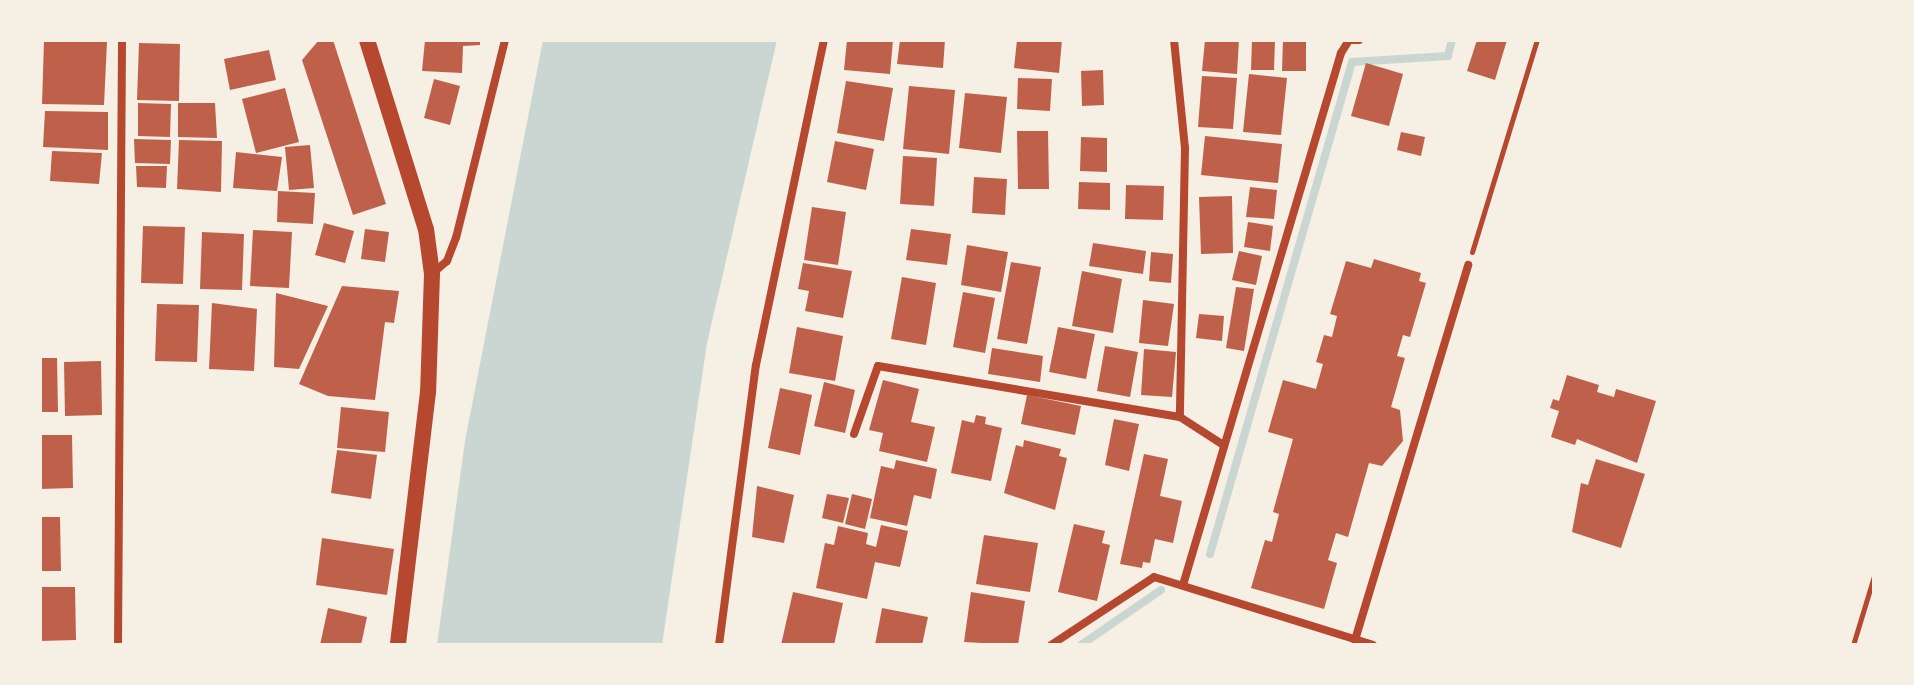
<!DOCTYPE html>
<style>
body{margin:0}
#map{position:relative;width:1914px;height:685px;overflow:hidden;background:#f6efe4;font-family:"Varela Round",sans-serif}
div>[style]{position:absolute}
.water>*{inset:0;background:#c9d6d2}
.stream>*{height:8px;margin:-4px;padding:0 4px;transform-origin:4px;border-radius:4px;background:#c9d6d2}
.building>*{inset:0;background:#bf614a}
.path>*{height:5px;margin:-2.5px;padding:0 2.5px;transform-origin:2.5px;border-radius:2.5px;background:#b5482f}
.minor>*{height:8px;margin:-4px;padding:0 4px;transform-origin:4px;border-radius:4px;background:#b5482f}
.secondary>*{height:16px;margin:-8px;padding:0 8px;transform-origin:8px;border-radius:8px;background:#b5482f}
span{translate:-50% -50%;white-space:nowrap;text-align:center;line-height:1.15;-webkit-text-stroke:6px #f6efe4;paint-order:stroke}
.frame{position:absolute;inset:0;border:42px solid #f6efe4;pointer-events:none}
</style>
<div id="map">
<div class="water">
<i style="clip-path:polygon(543px 40px,777px 40px,707px 343px,662px 645px,437px 645px,465px 441px)"></i>
</div>
<div class="stream">
<i style="left:1210px;top:554px;width:512px;rotate:-73.9deg"></i>
<i style="left:1352px;top:62px;width:96px;rotate:-3.6deg"></i>
<i style="left:1448px;top:56px;width:16px;rotate:-76deg"></i>
<i style="left:1081px;top:645px;width:97px;rotate:-34.5deg"></i>
</div>
<div class="building">
<i style="clip-path:polygon(319px 40px,333px 40px,386px 204px,353px 215px,302px 60px)"></i>
<i style="clip-path:polygon(425px 40px,480px 40px,480px 45px,463px 46px,462px 73px,422px 71px)"></i>
<i style="clip-path:polygon(847px 40px,893px 40px,890px 74px,844px 70px)"></i>
<i style="clip-path:polygon(900px 40px,945px 40px,943px 68px,897px 64px)"></i>
<i style="clip-path:polygon(1017px 40px,1062px 40px,1059px 73px,1014px 68px)"></i>
<i style="clip-path:polygon(1205px 40px,1239px 40px,1237px 74px,1202px 71px)"></i>
<i style="clip-path:polygon(1252px 40px,1275px 40px,1274px 70px,1251px 70px)"></i>
<i style="clip-path:polygon(1283px 40px,1306px 40px,1306px 71px,1282px 71px)"></i>
<i style="clip-path:polygon(1477px 40px,1507px 40px,1495px 80px,1467px 71px)"></i>
<i style="clip-path:polygon(44px 41px,107px 42px,104px 105px,42px 104px)"></i>
<i style="clip-path:polygon(139px 43px,180px 44px,179px 101px,137px 100px)"></i>
<i style="clip-path:polygon(269px 50px,276px 80px,230px 90px,224px 59px)"></i>
<i style="clip-path:polygon(1366px 63px,1403px 74px,1389px 126px,1351px 116px)"></i>
<i style="clip-path:polygon(1103px 70px,1104px 105px,1082px 106px,1081px 71px)"></i>
<i style="clip-path:polygon(1249px 74px,1287px 78px,1281px 135px,1243px 132px)"></i>
<i style="clip-path:polygon(1202px 76px,1237px 78px,1233px 129px,1198px 127px)"></i>
<i style="clip-path:polygon(1018px 78px,1052px 79px,1050px 111px,1017px 109px)"></i>
<i style="clip-path:polygon(434px 79px,460px 86px,450px 125px,424px 118px)"></i>
<i style="clip-path:polygon(846px 81px,893px 88px,884px 141px,837px 133px)"></i>
<i style="clip-path:polygon(909px 86px,955px 90px,949px 154px,903px 149px)"></i>
<i style="clip-path:polygon(285px 88px,299px 142px,256px 153px,242px 99px)"></i>
<i style="clip-path:polygon(965px 93px,1007px 97px,1001px 153px,959px 148px)"></i>
<i style="clip-path:polygon(138px 103px,171px 104px,170px 137px,138px 136px)"></i>
<i style="clip-path:polygon(178px 103px,215px 103px,217px 138px,178px 137px)"></i>
<i style="clip-path:polygon(45px 111px,108px 112px,108px 150px,43px 147px)"></i>
<i style="clip-path:polygon(1017px 131px,1048px 131px,1049px 189px,1018px 189px)"></i>
<i style="clip-path:polygon(1401px 132px,1425px 137px,1421px 156px,1397px 150px)"></i>
<i style="clip-path:polygon(1205px 136px,1282px 144px,1278px 183px,1201px 175px)"></i>
<i style="clip-path:polygon(1081px 137px,1107px 138px,1107px 172px,1080px 171px)"></i>
<i style="clip-path:polygon(134px 139px,171px 140px,170px 164px,135px 163px)"></i>
<i style="clip-path:polygon(179px 140px,222px 141px,221px 192px,177px 189px)"></i>
<i style="clip-path:polygon(835px 141px,874px 149px,866px 190px,827px 182px)"></i>
<i style="clip-path:polygon(310px 145px,314px 188px,289px 190px,285px 147px)"></i>
<i style="clip-path:polygon(52px 151px,102px 153px,99px 184px,50px 181px)"></i>
<i style="clip-path:polygon(236px 152px,282px 157px,277px 191px,233px 188px)"></i>
<i style="clip-path:polygon(903px 156px,937px 158px,934px 206px,900px 204px)"></i>
<i style="clip-path:polygon(136px 166px,167px 166px,166px 188px,137px 187px)"></i>
<i style="clip-path:polygon(974px 177px,1007px 179px,1005px 215px,972px 213px)"></i>
<i style="clip-path:polygon(1079px 182px,1110px 183px,1110px 210px,1078px 209px)"></i>
<i style="clip-path:polygon(1126px 185px,1164px 186px,1163px 220px,1125px 219px)"></i>
<i style="clip-path:polygon(1250px 187px,1277px 190px,1274px 219px,1246px 217px)"></i>
<i style="clip-path:polygon(278px 191px,315px 193px,313px 224px,277px 222px)"></i>
<i style="clip-path:polygon(1232px 196px,1233px 253px,1201px 254px,1199px 197px)"></i>
<i style="clip-path:polygon(812px 207px,846px 212px,838px 265px,804px 260px)"></i>
<i style="clip-path:polygon(1248px 222px,1273px 226px,1270px 251px,1244px 247px)"></i>
<i style="clip-path:polygon(324px 223px,354px 231px,345px 263px,315px 255px)"></i>
<i style="clip-path:polygon(143px 226px,185px 227px,183px 284px,141px 283px)"></i>
<i style="clip-path:polygon(365px 229px,389px 232px,385px 262px,361px 259px)"></i>
<i style="clip-path:polygon(911px 229px,951px 234px,947px 265px,906px 260px)"></i>
<i style="clip-path:polygon(253px 230px,292px 232px,289px 288px,250px 286px)"></i>
<i style="clip-path:polygon(202px 232px,244px 234px,242px 290px,200px 289px)"></i>
<i style="clip-path:polygon(1093px 243px,1146px 251px,1143px 274px,1089px 266px)"></i>
<i style="clip-path:polygon(967px 245px,1008px 252px,1001px 292px,961px 285px)"></i>
<i style="clip-path:polygon(1239px 251px,1262px 256px,1256px 285px,1232px 280px)"></i>
<i style="clip-path:polygon(1151px 252px,1173px 254px,1171px 283px,1149px 281px)"></i>
<i style="clip-path:polygon(1374px 259px,1421px 273px,1419px 281px,1426px 283px,1410px 337px,1403px 335px,1397px 356px,1405px 358px,1391px 407px,1400px 410px,1403px 441px,1382px 466px,1369px 463px,1348px 537px,1336px 533px,1328px 560px,1337px 563px,1324px 609px,1251px 588px,1265px 540px,1272px 542px,1279px 514px,1273px 512px,1293px 439px,1268px 432px,1283px 380px,1316px 389px,1323px 364px,1316px 362px,1324px 335px,1332px 337px,1337px 316px,1330px 314px,1346px 261px,1371px 268px)"></i>
<i style="clip-path:polygon(1011px 262px,1041px 267px,1027px 344px,997px 339px)"></i>
<i style="clip-path:polygon(803px 263px,852px 271px,843px 318px,805px 311px,809px 291px,798px 289px)"></i>
<i style="clip-path:polygon(1082px 271px,1122px 279px,1113px 333px,1072px 326px)"></i>
<i style="clip-path:polygon(902px 277px,936px 283px,926px 345px,891px 339px)"></i>
<i style="clip-path:polygon(342px 286px,399px 291px,394px 323px,385px 322px,375px 400px,328px 396px,299px 384px)"></i>
<i style="clip-path:polygon(1236px 287px,1254px 289px,1244px 351px,1226px 348px)"></i>
<i style="clip-path:polygon(963px 292px,995px 298px,985px 353px,953px 347px)"></i>
<i style="clip-path:polygon(276px 293px,328px 306px,299px 369px,274px 367px)"></i>
<i style="clip-path:polygon(1143px 300px,1174px 304px,1168px 346px,1139px 343px)"></i>
<i style="clip-path:polygon(212px 303px,257px 309px,254px 371px,209px 369px)"></i>
<i style="clip-path:polygon(157px 304px,199px 305px,197px 362px,155px 361px)"></i>
<i style="clip-path:polygon(1199px 314px,1224px 316px,1222px 341px,1196px 338px)"></i>
<i style="clip-path:polygon(797px 327px,843px 336px,835px 381px,789px 373px)"></i>
<i style="clip-path:polygon(1058px 327px,1095px 334px,1086px 379px,1049px 372px)"></i>
<i style="clip-path:polygon(1105px 346px,1138px 352px,1130px 397px,1097px 391px)"></i>
<i style="clip-path:polygon(992px 348px,1043px 356px,1040px 382px,988px 374px)"></i>
<i style="clip-path:polygon(1144px 349px,1176px 352px,1172px 397px,1141px 395px)"></i>
<i style="clip-path:polygon(40px 358px,57px 358px,58px 412px,40px 412px)"></i>
<i style="clip-path:polygon(101px 361px,102px 415px,65px 416px,64px 362px)"></i>
<i style="clip-path:polygon(1567px 375px,1599px 385px,1597px 392px,1614px 397px,1616px 389px,1656px 401px,1637px 463px,1577px 439px,1575px 445px,1551px 437px,1559px 411px,1550px 408px,1553px 399px,1559px 401px)"></i>
<i style="clip-path:polygon(883px 380px,919px 389px,911px 422px,935px 427px,927px 462px,879px 451px,883px 433px,869px 430px)"></i>
<i style="clip-path:polygon(824px 382px,855px 390px,845px 433px,814px 426px)"></i>
<i style="clip-path:polygon(780px 388px,812px 395px,800px 455px,768px 448px)"></i>
<i style="clip-path:polygon(1027px 395px,1081px 406px,1075px 435px,1021px 424px)"></i>
<i style="clip-path:polygon(341px 407px,389px 412px,385px 452px,337px 448px)"></i>
<i style="clip-path:polygon(976px 415px,986px 417px,985px 424px,1002px 428px,991px 481px,951px 473px,962px 420px,974px 423px)"></i>
<i style="clip-path:polygon(1114px 419px,1139px 424px,1129px 471px,1105px 465px)"></i>
<i style="clip-path:polygon(40px 435px,72px 435px,73px 488px,40px 489px)"></i>
<i style="clip-path:polygon(1024px 440px,1061px 449px,1059px 456px,1067px 458px,1055px 510px,1004px 493px,1016px 445px,1023px 447px)"></i>
<i style="clip-path:polygon(337px 450px,377px 455px,371px 499px,331px 493px)"></i>
<i style="clip-path:polygon(1144px 454px,1168px 459px,1160px 496px,1182px 501px,1173px 543px,1155px 539px,1150px 563px,1143px 562px,1142px 568px,1120px 564px)"></i>
<i style="clip-path:polygon(1596px 459px,1645px 474px,1621px 548px,1572px 532px,1581px 483px,1588px 485px)"></i>
<i style="clip-path:polygon(896px 460px,937px 469px,931px 499px,914px 495px,907px 526px,870px 518px,881px 466px,894px 469px)"></i>
<i style="clip-path:polygon(757px 486px,794px 495px,784px 543px,752px 537px)"></i>
<i style="clip-path:polygon(827px 494px,849px 498px,843px 523px,822px 518px)"></i>
<i style="clip-path:polygon(852px 494px,872px 499px,865px 529px,845px 524px)"></i>
<i style="clip-path:polygon(40px 517px,60px 517px,61px 571px,40px 571px)"></i>
<i style="clip-path:polygon(1074px 524px,1105px 531px,1102px 543px,1110px 545px,1097px 601px,1058px 592px)"></i>
<i style="clip-path:polygon(881px 525px,908px 531px,900px 567px,875px 562px,867px 599px,816px 588px,825px 543px,834px 545px,838px 526px,868px 533px,866px 544px,876px 547px)"></i>
<i style="clip-path:polygon(984px 535px,1038px 543px,1030px 592px,976px 584px)"></i>
<i style="clip-path:polygon(322px 538px,394px 549px,387px 595px,316px 585px)"></i>
<i style="clip-path:polygon(40px 587px,75px 587px,76px 640px,40px 641px)"></i>
<i style="clip-path:polygon(793px 592px,843px 603px,834px 645px,781px 645px)"></i>
<i style="clip-path:polygon(971px 592px,1025px 601px,1018px 645px,964px 642px)"></i>
<i style="clip-path:polygon(328px 608px,367px 617px,361px 645px,320px 645px)"></i>
<i style="clip-path:polygon(882px 608px,928px 617px,922px 645px,875px 645px)"></i>
</div>
<div class="path">
<i style="left:1472px;top:252px;width:222px;rotate:-73deg"></i>
<i style="left:1853px;top:645px;width:72px;rotate:-73.1deg"></i>
</div>
<div class="minor">
<i style="left:1174px;top:40px;width:109px;rotate:84.2deg"></i>
<i style="left:1185px;top:148px;width:269px;rotate:91.1deg"></i>
<i style="left:433px;top:273px;width:18px;rotate:-41deg"></i>
<i style="left:447px;top:261px;width:25px;rotate:-69deg"></i>
<i style="left:456px;top:238px;width:204px;rotate:-76.1deg"></i>
<i style="left:854px;top:434px;width:72px;rotate:-70.6deg"></i>
<i style="left:878px;top:366px;width:306px;rotate:9.6deg"></i>
<i style="left:1180px;top:417px;width:50px;rotate:32.7deg"></i>
<i style="left:1183px;top:585px;width:555px;rotate:-73.46deg"></i>
<i style="left:1341px;top:53px;width:15px;rotate:-58deg"></i>
<i style="left:1349px;top:40px;width:10px"></i>
<i style="left:1355px;top:640px;width:392px;rotate:-73.2deg"></i>
<i style="left:118px;top:645px;width:605px;rotate:-89.62deg"></i>
<i style="left:719px;top:645px;width:282px;rotate:-82.5deg"></i>
<i style="left:756px;top:365px;width:332px;rotate:-78.2deg"></i>
<i style="left:1051px;top:645px;width:123px;rotate:-33.4deg"></i>
<i style="left:1154px;top:577px;width:229px;rotate:17.2deg"></i>
</div>
<div class="secondary">
<i style="left:367px;top:40px;width:198px;rotate:72.7deg"></i>
<i style="left:426px;top:229px;width:45px;rotate:82.4deg"></i>
<i style="left:432px;top:274px;width:118px;rotate:91.9deg"></i>
<i style="left:428px;top:392px;width:255px;rotate:96.8deg"></i>
</div>
<div class="frame"></div>
</div>
